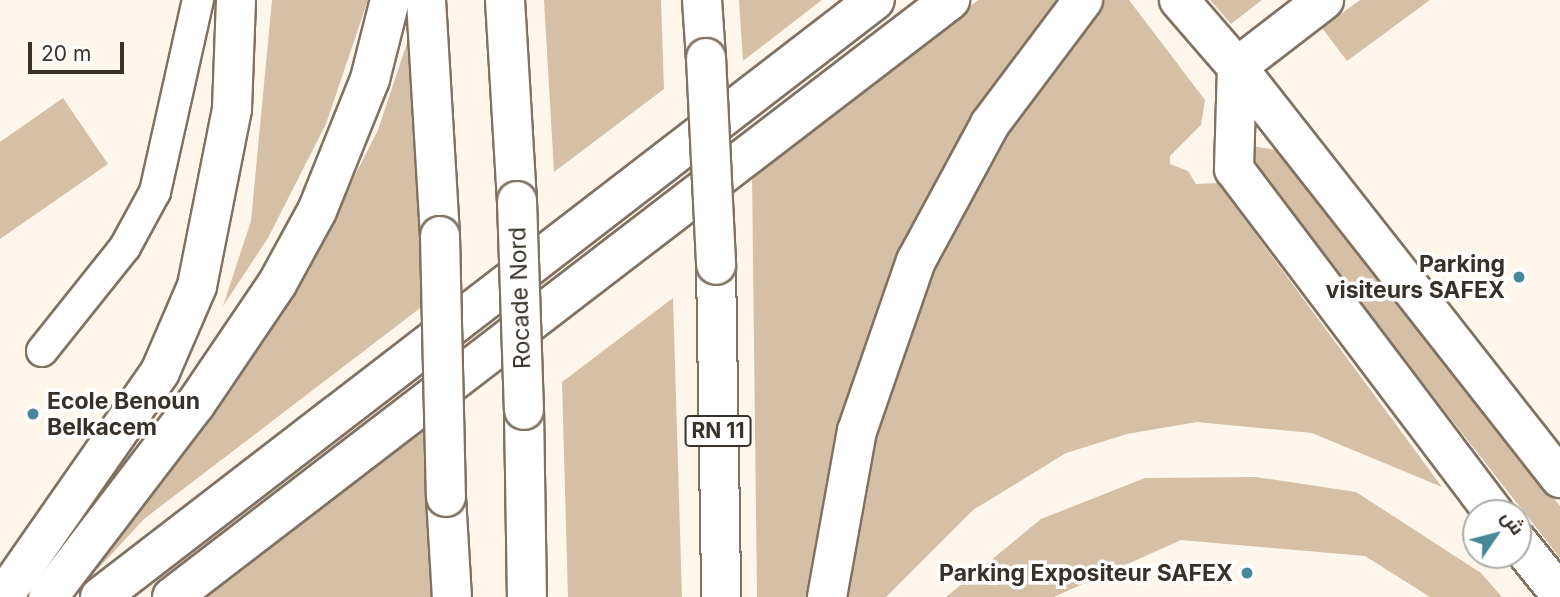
<!DOCTYPE html>
<meta charset="utf-8">
<style>
body{margin:0}
#map{position:relative;width:1560px;height:597px;overflow:hidden;background:#fff6eb;font-family:Inter,Cairo,sans-serif}
div>[style]{position:absolute}
.green>*{inset:0;background:#d5bfa6}
.roads{filter:drop-shadow(2px 0 #807262) drop-shadow(-2px 0 #807262) drop-shadow(0 2px #807262) drop-shadow(0 -2px #807262)}
.street>*{height:30px;margin:-15px;padding:0 15px;transform-origin:15px;border-radius:15px;background:#fff}
.secondary>*{height:38px;margin:-19px;padding:0 19px;transform-origin:19px;border-radius:19px;background:#fff}
.highway>*{height:38px;margin:-19px;padding:0 19px;transform-origin:19px;border-radius:19px;background:#fff}
.bridges{filter:drop-shadow(2px 0 #807262) drop-shadow(-2px 0 #807262) drop-shadow(0 2px #807262) drop-shadow(0 -2px #807262)}
.highway-bridge>*{height:38px;margin:-19px;padding:0 19px;transform-origin:19px;border-radius:19px;background:#fff}
.dots>*{width:19px;height:19px;translate:-50% -50%;box-sizing:border-box;border:4px solid #fff;border-radius:50%}
span{translate:-50% -50%;white-space:nowrap;text-align:center;line-height:1.15;-webkit-text-stroke:7px #fff;paint-order:stroke}
.shield-label span{padding:2px 5px;background:#fff;border:2px solid;border-radius:5px;-webkit-text-stroke-width:0}
.shield-label{font-size:21px;color:#37312a;font-weight:700}
.poi-label{font-size:23px;color:#37312a;font-weight:700}
.right{translate:-100% -50%;text-align:right}
.left{translate:0 -50%;text-align:left}
.street-label{font-size:23px;color:#37312a}
.north{position:absolute;left:1462px;top:499px;width:70px;height:70px;box-sizing:border-box;background:#fff;border:2px solid #afadaa;border-radius:50%;rotate:55deg;font-size:19px;font-weight:700;line-height:28px;text-align:center;color:#37312a}
.north::after{content:'';display:block;margin:auto;width:24px;height:32px;background:#468899;clip-path:polygon(50% 0,100% 100%,50% 72%,0 100%)}
.scale{position:absolute;left:28px;top:42px;width:96px;height:32px;box-sizing:border-box;border:4px solid #37312a;border-top:0;padding-left:9px;font-size:21px;line-height:24px;white-space:nowrap;color:#37312a;-webkit-text-stroke:5px #fff;paint-order:stroke}
</style>
<div id="map">
<div class="green">
<i style="clip-path:polygon(272px 0,368px 0,326px 124px,268px 238px,223px 306px,251px 221px)"></i>
<i style="clip-path:polygon(544px 0,661px 0,664px 89px,554px 172px)"></i>
<i style="clip-path:polygon(739px 0,822px 0,743px 61px)"></i>
<i style="clip-path:polygon(978px 0,1057px 0,969px 121px,893px 265px,835px 437px,809px 597px,757px 597px,752px 175px)"></i>
<i style="clip-path:polygon(1105px 0,1129px 0,1205px 100px,1201px 125px,1170px 156px,1170px 164px,1188px 171px,1196px 184px,1218px 183px,1442px 487px,1312px 433px,1197px 422px,1127px 434px,1066px 453px,973px 510px,886px 597px,842px 597px,870px 433px,919px 293px,994px 147px)"></i>
<i style="clip-path:polygon(1210px 0,1262px 0,1231px 24px)"></i>
<i style="clip-path:polygon(1360px 0,1430px 0,1347px 61px,1322px 28px)"></i>
<i style="clip-path:polygon(419px 7px,428px 302px,144px 519px,80px 588px,296px 291px,378px 130px)"></i>
<i style="clip-path:polygon(63px 98px,108px 164px,0 239px,0 142px)"></i>
<i style="clip-path:polygon(1251px 146px,1276px 150px,1560px 506px,1560px 558px,1254px 168px)"></i>
<i style="clip-path:polygon(673px 298px,682px 597px,568px 597px,562px 382px)"></i>
<i style="clip-path:polygon(424px 423px,433px 597px,202px 597px)"></i>
<i style="clip-path:polygon(1256px 477px,1356px 492px,1481px 573px,1502px 597px,1430px 597px,1365px 556px,1181px 540px,1054px 597px,946px 597px,1041px 519px,1145px 478px)"></i>
</div>
<div class="roads">
<div class="street">
<i style="left:42px;top:351px;width:133px;rotate:-51.4deg"></i>
<i style="left:125px;top:247px;width:63px;rotate:-61.4deg"></i>
<i style="left:155px;top:192px;width:197px;rotate:-77.4deg"></i>
</div>
<div class="secondary">
<i style="left:1237px;top:67px;width:102px;rotate:91.7deg"></i>
<i style="left:1234px;top:169px;width:431px;rotate:52.9deg"></i>
<i style="left:1237px;top:67px;width:523px;rotate:51.84deg"></i>
<i style="left:1237px;top:67px;width:110px;rotate:-37.6deg"></i>
<i style="left:1518px;top:542px;width:67px;rotate:51.1deg"></i>
</div>
<div class="highway">
<i style="left:426px;top:0;width:236px;rotate:86.6deg"></i>
<i style="left:505px;top:0;width:201px;rotate:86.6deg"></i>
<i style="left:702px;top:0;width:58px;rotate:86.1deg"></i>
<i style="left:1179px;top:0;width:89px;rotate:49.1deg"></i>
<i style="left:716px;top:265px;width:332px;rotate:89.1deg"></i>
<i style="left:524px;top:410px;width:187px;rotate:89.1deg"></i>
<i style="left:446px;top:497px;width:100px;rotate:86.6deg"></i>
<i style="left:3px;top:597px;width:274px;rotate:-55.1deg"></i>
<i style="left:160px;top:372px;width:94px;rotate:-66.7deg"></i>
<i style="left:197px;top:286px;width:180px;rotate:-78.8deg"></i>
<i style="left:232px;top:109px;width:109px;rotate:-87.9deg"></i>
<i style="left:48px;top:597px;width:242px;rotate:-52.6deg"></i>
<i style="left:195px;top:405px;width:146px;rotate:-55.9deg"></i>
<i style="left:277px;top:284px;width:83px;rotate:-61.3deg"></i>
<i style="left:317px;top:211px;width:142px;rotate:-68.1deg"></i>
<i style="left:370px;top:79px;width:81px;rotate:-75.8deg"></i>
<i style="left:100px;top:597px;width:978px;rotate:-37.61deg"></i>
<i style="left:172px;top:597px;width:981px;rotate:-37.5deg"></i>
<i style="left:827px;top:597px;width:169px;rotate:-79.8deg"></i>
<i style="left:857px;top:431px;width:180px;rotate:-70.9deg"></i>
<i style="left:916px;top:261px;width:156px;rotate:-61.6deg"></i>
<i style="left:990px;top:124px;width:155px;rotate:-53.1deg"></i>
</div>
</div>
<div class="bridges">
<div class="highway-bridge">
<i style="left:706px;top:58px;width:207px;rotate:87.2deg"></i>
<i style="left:517px;top:201px;width:209px;rotate:88.1deg"></i>
<i style="left:440px;top:236px;width:261px;rotate:88.7deg"></i>
</div>
</div>
<div class="dots">
<i style="left:1519px;top:277px;background:#468899"></i>
<i style="left:33px;top:414px;background:#468899"></i>
<i style="left:1247px;top:573px;background:#468899"></i>
</div>
<div class="shield-label">
<span style="left:718px;top:431px">RN 11</span>
</div>
<div class="poi-label">
<span class="right" style="left:1505px;top:277px">Parking<br>visiteurs SAFEX</span>
<span class="left" style="left:47px;top:414px">Ecole Benoun<br>Belkacem</span>
<span class="right" style="left:1233px;top:573px">Parking Expositeur SAFEX</span>
</div>
<div class="street-label">
<span style="left:520px;top:298px;rotate:-92deg">Rocade Nord</span>
</div>
<div class="north">ش</div>
<div class="scale">20 m</div>
</div>
